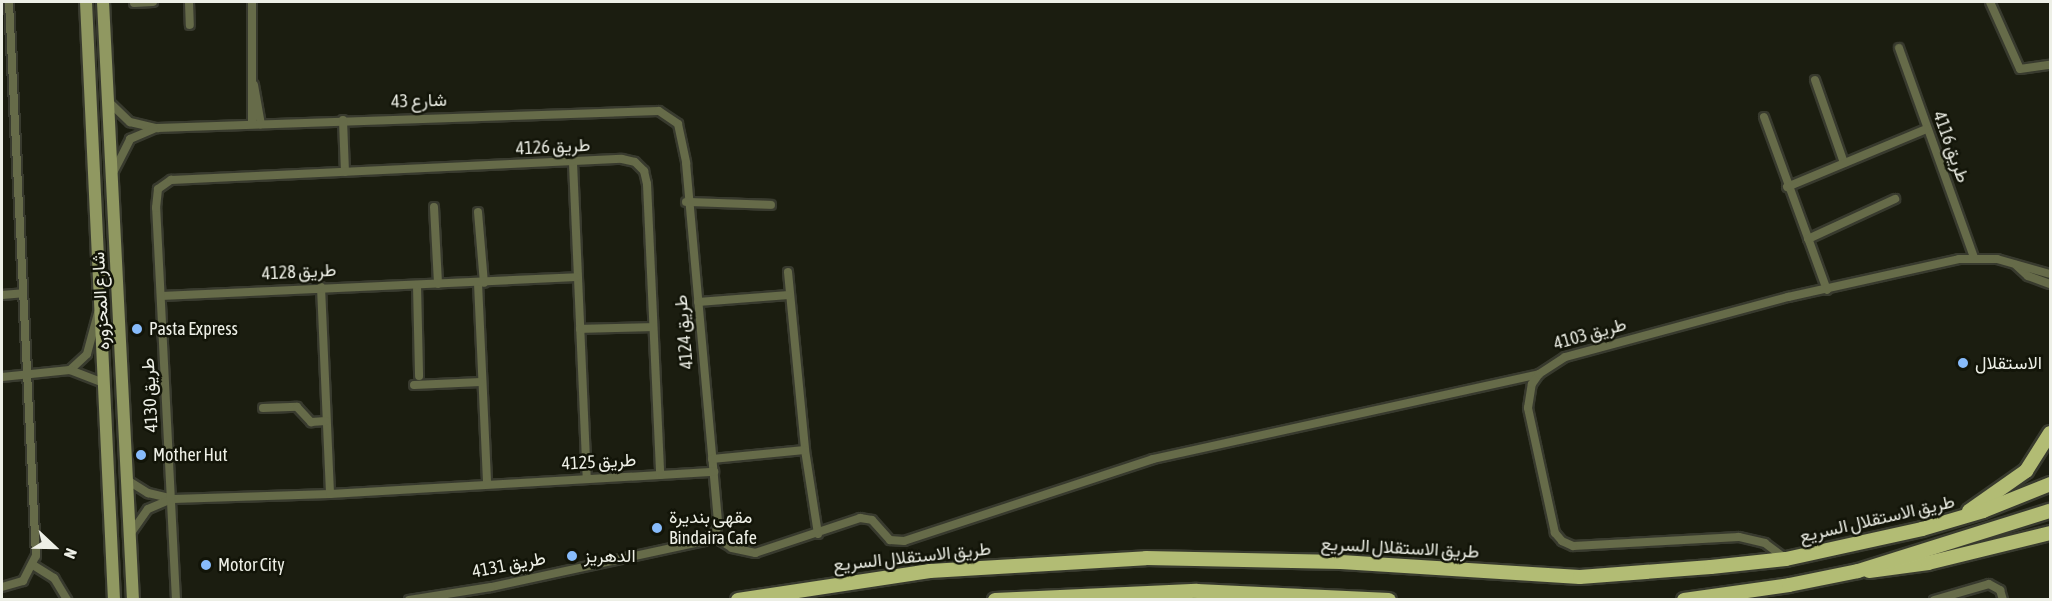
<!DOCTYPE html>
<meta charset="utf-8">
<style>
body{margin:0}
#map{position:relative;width:2052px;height:601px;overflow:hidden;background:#1b1d10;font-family:"Asap Condensed",Vazirmatn,sans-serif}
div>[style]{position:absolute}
.roads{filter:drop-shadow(2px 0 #383a2e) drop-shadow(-2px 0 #383a2e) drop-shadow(0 2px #383a2e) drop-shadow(0 -2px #383a2e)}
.minor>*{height:8px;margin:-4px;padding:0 4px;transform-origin:4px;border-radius:4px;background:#666b49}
.secondary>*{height:12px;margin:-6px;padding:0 6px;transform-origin:6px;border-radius:6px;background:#909861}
.primary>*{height:14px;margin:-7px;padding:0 7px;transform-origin:7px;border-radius:7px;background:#b2bc74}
.dots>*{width:16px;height:16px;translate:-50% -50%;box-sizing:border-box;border:3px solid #121408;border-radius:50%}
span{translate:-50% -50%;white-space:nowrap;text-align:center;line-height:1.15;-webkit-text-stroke:5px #121408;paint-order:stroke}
.street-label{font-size:18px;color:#edefe6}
.poi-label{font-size:18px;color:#edefe6}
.left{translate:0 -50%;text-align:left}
.frame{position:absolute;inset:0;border:3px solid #edefe6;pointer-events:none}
.north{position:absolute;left:24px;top:517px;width:60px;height:60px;-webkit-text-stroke:4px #121408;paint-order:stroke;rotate:112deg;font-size:16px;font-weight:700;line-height:24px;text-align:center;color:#edefe6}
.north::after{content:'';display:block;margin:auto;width:21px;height:27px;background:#edefe6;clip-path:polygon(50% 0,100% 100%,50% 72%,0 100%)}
</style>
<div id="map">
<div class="roads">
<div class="minor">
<i style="left:189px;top:2px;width:23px;rotate:88deg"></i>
<i style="left:1990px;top:2px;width:73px;rotate:65.9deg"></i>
<i style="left:2020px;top:69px;width:30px;rotate:-8deg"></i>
<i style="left:134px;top:3px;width:19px;rotate:-3deg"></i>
<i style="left:1899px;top:48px;width:222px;rotate:70.3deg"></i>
<i style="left:1815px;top:80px;width:88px;rotate:70.7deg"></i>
<i style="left:254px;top:85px;width:40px;rotate:80deg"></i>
<i style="left:109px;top:102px;width:29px;rotate:44deg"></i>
<i style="left:130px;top:122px;width:28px;rotate:13deg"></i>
<i style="left:157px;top:128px;width:502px;rotate:-1.94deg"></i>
<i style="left:659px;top:111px;width:23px;rotate:34deg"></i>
<i style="left:678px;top:124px;width:40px;rotate:78deg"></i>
<i style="left:686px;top:163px;width:360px;rotate:84.9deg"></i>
<i style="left:718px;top:522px;width:10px;rotate:101deg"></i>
<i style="left:716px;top:532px;width:15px;rotate:143deg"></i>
<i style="left:704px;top:541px;width:218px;rotate:167.8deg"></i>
<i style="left:491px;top:587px;width:83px;rotate:171deg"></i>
<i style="left:1764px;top:117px;width:184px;rotate:70deg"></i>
<i style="left:343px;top:120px;width:52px;rotate:87.8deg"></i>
<i style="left:252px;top:124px;width:122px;rotate:-90deg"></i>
<i style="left:573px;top:163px;width:316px;rotate:87.5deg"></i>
<i style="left:114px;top:171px;width:36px;rotate:-63deg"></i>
<i style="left:130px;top:139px;width:26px;rotate:-23deg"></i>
<i style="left:1787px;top:187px;width:151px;rotate:-22.6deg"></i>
<i style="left:686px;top:202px;width:85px;rotate:2deg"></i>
<i style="left:434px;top:207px;width:77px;rotate:87deg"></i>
<i style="left:478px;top:212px;width:71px;rotate:85.2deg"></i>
<i style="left:1808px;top:239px;width:96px;rotate:-24.7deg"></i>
<i style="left:2016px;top:265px;width:16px;rotate:43deg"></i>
<i style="left:2028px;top:276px;width:23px;rotate:20deg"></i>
<i style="left:788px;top:272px;width:179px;rotate:84.5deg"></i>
<i style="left:805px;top:450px;width:85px;rotate:81.2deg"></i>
<i style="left:478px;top:283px;width:201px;rotate:87.4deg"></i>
<i style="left:417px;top:285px;width:91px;rotate:88.7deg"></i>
<i style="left:321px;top:287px;width:207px;rotate:87.5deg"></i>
<i style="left:2px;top:295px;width:21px;rotate:-5deg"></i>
<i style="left:161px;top:296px;width:416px;rotate:-2.6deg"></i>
<i style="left:698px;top:302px;width:91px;rotate:-4.4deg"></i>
<i style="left:580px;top:329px;width:72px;rotate:-1.6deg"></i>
<i style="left:70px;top:370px;width:23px;rotate:-43deg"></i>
<i style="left:87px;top:354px;width:42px;rotate:-75deg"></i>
<i style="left:2px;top:377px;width:68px;rotate:-5.9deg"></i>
<i style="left:70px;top:370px;width:34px;rotate:21deg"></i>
<i style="left:414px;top:385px;width:67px;rotate:-2.6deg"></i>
<i style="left:263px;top:408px;width:34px;rotate:-2deg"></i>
<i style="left:297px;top:407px;width:21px;rotate:47deg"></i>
<i style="left:311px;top:422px;width:15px;rotate:-4deg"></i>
<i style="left:712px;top:459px;width:93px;rotate:-5.5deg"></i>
<i style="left:127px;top:480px;width:25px;rotate:32deg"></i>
<i style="left:148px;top:493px;width:26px;rotate:13deg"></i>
<i style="left:173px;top:499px;width:157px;rotate:-1.8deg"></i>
<i style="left:330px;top:494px;width:385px;rotate:-3.3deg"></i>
<i style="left:131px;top:533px;width:29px;rotate:-55deg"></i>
<i style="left:148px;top:509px;width:26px;rotate:-23deg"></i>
<i style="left:713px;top:536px;width:22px;rotate:32deg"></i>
<i style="left:732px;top:548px;width:24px;rotate:12deg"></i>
<i style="left:755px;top:553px;width:111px;rotate:-18.4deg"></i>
<i style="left:860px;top:518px;width:12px;rotate:9deg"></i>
<i style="left:872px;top:520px;width:27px;rotate:48deg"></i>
<i style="left:890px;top:540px;width:14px;rotate:4deg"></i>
<i style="left:904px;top:541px;width:262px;rotate:-18.2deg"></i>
<i style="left:1153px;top:459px;width:395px;rotate:-12.4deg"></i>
<i style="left:1786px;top:559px;width:26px;rotate:-143deg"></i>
<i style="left:1765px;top:543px;width:27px;rotate:-167deg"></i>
<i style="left:1739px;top:537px;width:166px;rotate:176.9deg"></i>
<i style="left:1573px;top:546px;width:12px;rotate:-156deg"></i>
<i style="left:1562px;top:541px;width:11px;rotate:-131deg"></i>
<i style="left:1555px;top:533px;width:128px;rotate:-102.2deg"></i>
<i style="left:1528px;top:408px;width:24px;rotate:-81deg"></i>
<i style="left:1532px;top:384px;width:12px;rotate:-55deg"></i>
<i style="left:1539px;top:374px;width:31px;rotate:-33deg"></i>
<i style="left:1565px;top:357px;width:231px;rotate:-15.1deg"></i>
<i style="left:1788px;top:297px;width:175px;rotate:-12.5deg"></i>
<i style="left:1959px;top:259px;width:38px"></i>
<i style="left:1997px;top:259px;width:55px;rotate:15.8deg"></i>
<i style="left:33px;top:565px;width:25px;rotate:32deg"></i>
<i style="left:54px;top:578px;width:26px;rotate:59deg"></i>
<i style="left:2px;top:587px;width:22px;rotate:-16deg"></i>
<i style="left:23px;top:581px;width:28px;rotate:-63deg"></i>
<i style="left:36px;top:556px;width:555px;rotate:-92.79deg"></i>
<i style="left:176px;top:600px;width:393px;rotate:-92.9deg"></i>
<i style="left:156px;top:208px;width:19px;rotate:-84deg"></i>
<i style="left:158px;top:189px;width:16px;rotate:-35deg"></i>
<i style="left:171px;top:180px;width:451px;rotate:-2.7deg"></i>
<i style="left:622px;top:159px;width:13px;rotate:13deg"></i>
<i style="left:635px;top:162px;width:13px;rotate:45deg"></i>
<i style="left:644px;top:171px;width:13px;rotate:77deg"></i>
<i style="left:647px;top:184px;width:291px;rotate:87.4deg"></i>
<i style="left:1934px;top:600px;width:57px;rotate:-16.2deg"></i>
<i style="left:1989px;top:584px;width:13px;rotate:29deg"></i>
<i style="left:2000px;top:590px;width:10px;rotate:73deg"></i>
</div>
<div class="secondary">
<i style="left:86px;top:2px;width:599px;rotate:87.32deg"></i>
<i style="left:103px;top:2px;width:599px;rotate:87.13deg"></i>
</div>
<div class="primary">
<i style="left:1969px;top:511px;width:70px;rotate:-35.1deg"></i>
<i style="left:2026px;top:471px;width:45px;rotate:-57.7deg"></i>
<i style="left:1869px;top:571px;width:60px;rotate:-7.7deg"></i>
<i style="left:1928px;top:563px;width:126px;rotate:-13.8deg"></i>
<i style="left:738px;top:600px;width:194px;rotate:-8.6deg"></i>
<i style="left:930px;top:571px;width:216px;rotate:-3.4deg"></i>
<i style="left:1146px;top:558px;width:195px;rotate:1.2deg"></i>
<i style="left:1341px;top:562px;width:239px;rotate:3.6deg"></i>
<i style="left:1580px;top:577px;width:131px;rotate:-4.4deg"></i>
<i style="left:1711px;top:567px;width:75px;rotate:-6.1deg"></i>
<i style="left:1786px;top:559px;width:139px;rotate:-12.4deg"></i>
<i style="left:1922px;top:529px;width:64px;rotate:-16.4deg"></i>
<i style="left:1983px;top:511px;width:72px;rotate:-21.9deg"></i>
<i style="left:995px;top:600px;width:202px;rotate:-2.6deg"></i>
<i style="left:1197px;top:591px;width:192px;rotate:2.7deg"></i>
<i style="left:1684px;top:600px;width:106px;rotate:-8.1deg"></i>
<i style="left:1789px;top:585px;width:70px;rotate:-11.5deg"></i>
<i style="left:1858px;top:571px;width:201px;rotate:-17.4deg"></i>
</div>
</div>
<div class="dots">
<i style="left:137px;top:329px;background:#87bbfb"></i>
<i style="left:1963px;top:363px;background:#87bbfb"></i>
<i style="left:141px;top:455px;background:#87bbfb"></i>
<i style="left:657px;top:528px;background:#87bbfb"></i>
<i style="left:572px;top:556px;background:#87bbfb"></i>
<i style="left:206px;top:565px;background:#87bbfb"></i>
</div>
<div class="street-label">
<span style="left:419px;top:101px;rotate:-2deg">شارع 43</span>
<span style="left:553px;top:147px;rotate:-3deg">طريق 4126</span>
<span style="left:1951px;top:147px;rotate:70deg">طريق 4116</span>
<span style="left:299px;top:272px;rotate:-3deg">طريق 4128</span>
<span style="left:101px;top:301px;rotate:-93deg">شارع المحزوره</span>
<span style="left:684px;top:332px;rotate:-95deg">طريق 4124</span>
<span style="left:1590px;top:334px;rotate:-16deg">طريق 4103</span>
<span style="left:150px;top:395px;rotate:-93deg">طريق 4130</span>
<span style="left:599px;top:462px;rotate:-3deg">طريق 4125</span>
<span style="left:1877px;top:519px;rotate:-13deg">طريق الاستقلال السريع</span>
<span style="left:1400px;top:548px;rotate:3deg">طريق الاستقلال السريع</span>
<span style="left:912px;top:557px;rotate:-6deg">طريق الاستقلال السريع</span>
<span style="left:509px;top:565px;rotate:-11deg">طريق 4131</span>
</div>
<div class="poi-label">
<span class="left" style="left:149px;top:329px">Pasta Express</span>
<span class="left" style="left:1975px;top:363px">الاستقلال</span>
<span class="left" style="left:153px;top:455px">Mother Hut</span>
<span class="left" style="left:669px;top:528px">مقهى بنديرة<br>Bindaira Cafe</span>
<span class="left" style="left:584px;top:556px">الدهريز</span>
<span class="left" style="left:218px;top:565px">Motor City</span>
</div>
<div class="frame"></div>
<div class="north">N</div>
</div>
